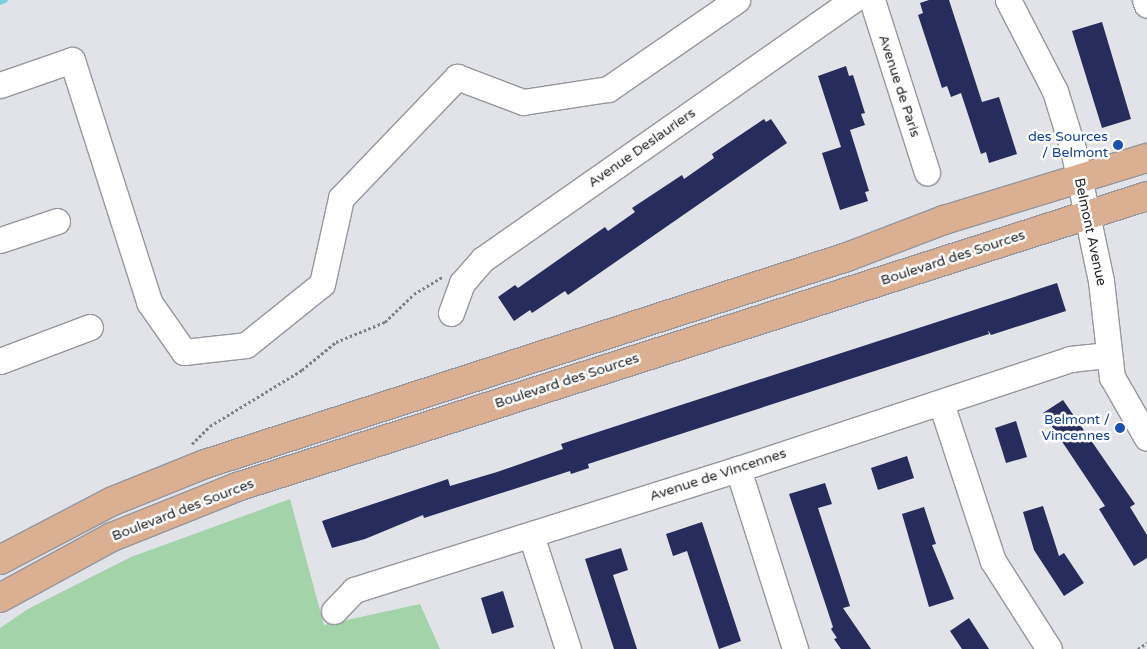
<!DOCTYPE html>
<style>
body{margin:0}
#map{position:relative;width:1147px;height:649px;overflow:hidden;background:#e1e3e8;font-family:"Varela Round",sans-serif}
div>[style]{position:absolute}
.green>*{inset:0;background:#a2d3a9}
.stream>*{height:5.5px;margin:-2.75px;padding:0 2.75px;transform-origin:2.75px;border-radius:2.75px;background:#7cd1dc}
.building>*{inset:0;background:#262d5c}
.path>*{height:3px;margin-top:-1.5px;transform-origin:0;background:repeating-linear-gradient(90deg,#818285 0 2.5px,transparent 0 5px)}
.roads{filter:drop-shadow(1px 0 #96979c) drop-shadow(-1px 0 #96979c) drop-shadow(0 1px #96979c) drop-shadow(0 -1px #96979c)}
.minor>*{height:25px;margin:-12.5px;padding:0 12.5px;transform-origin:12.5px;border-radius:12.5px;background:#fff}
.major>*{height:28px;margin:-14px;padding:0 14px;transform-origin:14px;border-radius:14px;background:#dbaf91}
.dots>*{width:14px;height:14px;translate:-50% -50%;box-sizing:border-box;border:2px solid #fff;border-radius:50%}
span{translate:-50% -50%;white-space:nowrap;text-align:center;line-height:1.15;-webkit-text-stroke:5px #fff;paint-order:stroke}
.street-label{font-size:14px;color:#272729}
.transit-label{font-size:14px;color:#164399}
.right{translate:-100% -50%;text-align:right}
</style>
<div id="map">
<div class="green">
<i style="clip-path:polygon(290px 499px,324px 625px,420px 604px,440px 649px,0 649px,0 628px,28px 609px,131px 557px)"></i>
</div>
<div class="stream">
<i style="left:0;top:2px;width:5px;rotate:-22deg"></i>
</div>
<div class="building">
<i style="clip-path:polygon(929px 0,949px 0,982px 102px,999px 97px,1017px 154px,989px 163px,986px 152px,981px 154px,961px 93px,951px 97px,947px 86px,942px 88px,918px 15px,923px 13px,920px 3px)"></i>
<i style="clip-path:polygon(1102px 22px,1131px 119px,1102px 128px,1072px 31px)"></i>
<i style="clip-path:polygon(846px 66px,849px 76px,853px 75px,865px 113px,861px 114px,865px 125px,850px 130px,869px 191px,865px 192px,868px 201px,840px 210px,822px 153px,841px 147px,818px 76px)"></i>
<i style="clip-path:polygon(764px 119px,766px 122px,771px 119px,787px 143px,568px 295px,565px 291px,532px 313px,530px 310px,514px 321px,498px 297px,515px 285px,518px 288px,605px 227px,608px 231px,635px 212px,632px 208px,682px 175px,684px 179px,714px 158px,712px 154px)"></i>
<i style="clip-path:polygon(1057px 283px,1066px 311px,991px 335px,988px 330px,989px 334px,588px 464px,589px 468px,571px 474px,570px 471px,424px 518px,423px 515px,365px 539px,332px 548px,322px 521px,448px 479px,450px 486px,497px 472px,563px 449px,561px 444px)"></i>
<i style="clip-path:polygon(1063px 400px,1135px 504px,1130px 507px,1147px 535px,1147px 558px,1134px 566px,1099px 509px,1105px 506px,1043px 413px)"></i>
<i style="clip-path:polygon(1016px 421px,1027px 457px,1006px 463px,995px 428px)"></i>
<i style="clip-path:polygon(907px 456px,914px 478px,878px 490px,871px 468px)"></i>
<i style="clip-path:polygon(825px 483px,832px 504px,818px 508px,850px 606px,843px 608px,871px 649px,841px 649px,834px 639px,837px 638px,831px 629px,833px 627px,789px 494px)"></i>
<i style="clip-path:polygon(1043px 506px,1059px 556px,1064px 553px,1084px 583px,1064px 596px,1034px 550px,1023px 512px)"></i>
<i style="clip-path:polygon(924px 507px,936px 544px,932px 545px,954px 599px,929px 607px,902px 514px)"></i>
<i style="clip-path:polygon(702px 522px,741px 641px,719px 649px,687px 551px,673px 556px,666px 534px)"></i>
<i style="clip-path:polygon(621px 548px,628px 570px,613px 575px,637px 649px,614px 649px,585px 559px)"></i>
<i style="clip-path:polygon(503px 591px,514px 627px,492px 634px,481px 598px)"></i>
<i style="clip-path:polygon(969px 618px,989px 649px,962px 649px,950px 631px)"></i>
</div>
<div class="path">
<i style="left:192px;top:444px;width:25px;rotate:-45deg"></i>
<i style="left:210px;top:426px;width:108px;rotate:-31.3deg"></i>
<i style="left:302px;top:370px;width:44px;rotate:-39.5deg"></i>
<i style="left:336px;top:342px;width:53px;rotate:-22.2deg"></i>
<i style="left:385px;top:322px;width:40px;rotate:-44deg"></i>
<i style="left:414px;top:294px;width:33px;rotate:-31deg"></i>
<i style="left:1138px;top:649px;width:11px;rotate:-34deg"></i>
</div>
<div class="roads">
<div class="minor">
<i style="left:872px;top:0;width:181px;rotate:72.3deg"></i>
<i style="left:1008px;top:0;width:102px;rotate:62.7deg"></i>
<i style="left:1055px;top:91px;width:61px;rotate:72.8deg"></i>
<i style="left:1073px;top:149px;width:135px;rotate:78deg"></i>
<i style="left:1101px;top:281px;width:97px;rotate:83.5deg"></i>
<i style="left:1112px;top:377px;width:70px;rotate:60.2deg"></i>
<i style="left:1145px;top:0;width:5px;rotate:68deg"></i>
<i style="left:0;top:85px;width:76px;rotate:-19.1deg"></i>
<i style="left:72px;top:60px;width:254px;rotate:72.3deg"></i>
<i style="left:149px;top:302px;width:61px;rotate:55deg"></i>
<i style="left:184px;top:352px;width:62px;rotate:-6.4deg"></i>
<i style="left:246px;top:345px;width:97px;rotate:-38.8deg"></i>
<i style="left:322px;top:284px;width:88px;rotate:-77.5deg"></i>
<i style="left:341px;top:198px;width:168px;rotate:-46.2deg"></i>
<i style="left:457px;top:77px;width:71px;rotate:20.7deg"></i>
<i style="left:523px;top:102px;width:86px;rotate:-8.7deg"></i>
<i style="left:608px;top:89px;width:157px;rotate:-34.6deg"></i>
<i style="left:0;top:240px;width:60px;rotate:-18.4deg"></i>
<i style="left:451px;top:313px;width:32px;rotate:-70deg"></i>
<i style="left:462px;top:283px;width:32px;rotate:-49deg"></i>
<i style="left:483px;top:259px;width:452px;rotate:-35deg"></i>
<i style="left:0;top:361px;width:96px;rotate:-20.7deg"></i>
<i style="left:941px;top:403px;width:166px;rotate:71.8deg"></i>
<i style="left:993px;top:561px;width:104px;rotate:57.5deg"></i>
<i style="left:738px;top:469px;width:189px;rotate:72.4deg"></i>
<i style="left:531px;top:535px;width:120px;rotate:72deg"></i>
<i style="left:334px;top:611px;width:29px;rotate:-46deg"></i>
<i style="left:354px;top:590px;width:403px;rotate:-17.5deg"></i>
<i style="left:738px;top:469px;width:350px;rotate:-18.3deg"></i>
<i style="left:1070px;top:359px;width:39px;rotate:-6deg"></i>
</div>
<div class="major">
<i style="left:0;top:560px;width:127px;rotate:-27.6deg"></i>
<i style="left:113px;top:501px;width:99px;rotate:-21.9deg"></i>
<i style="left:205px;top:464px;width:675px;rotate:-17.87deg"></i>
<i style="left:847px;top:257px;width:104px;rotate:-20.9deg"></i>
<i style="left:944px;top:220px;width:212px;rotate:-17deg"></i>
<i style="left:0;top:598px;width:128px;rotate:-28.6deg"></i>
<i style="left:112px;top:537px;width:135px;rotate:-21.8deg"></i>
<i style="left:237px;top:487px;width:955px;rotate:-17.73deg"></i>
</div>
</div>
<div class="dots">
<i style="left:1118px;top:145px;background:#1a4fb4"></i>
<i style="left:1120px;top:428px;background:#1a4fb4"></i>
</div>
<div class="street-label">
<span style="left:899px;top:86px;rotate:72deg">Avenue de Paris</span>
<span style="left:642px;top:148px;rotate:-35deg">Avenue Deslauriers</span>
<span style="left:1090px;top:232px;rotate:78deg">Belmont Avenue</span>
<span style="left:953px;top:258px;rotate:-18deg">Boulevard des Sources</span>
<span style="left:567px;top:381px;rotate:-18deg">Boulevard des Sources</span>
<span style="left:718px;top:475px;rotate:-18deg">Avenue de Vincennes</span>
<span style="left:183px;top:510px;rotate:-21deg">Boulevard des Sources</span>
</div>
<div class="transit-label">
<span class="right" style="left:1108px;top:145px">des Sources<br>/ Belmont</span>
<span class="right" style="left:1110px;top:428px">Belmont /<br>Vincennes</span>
</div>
</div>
